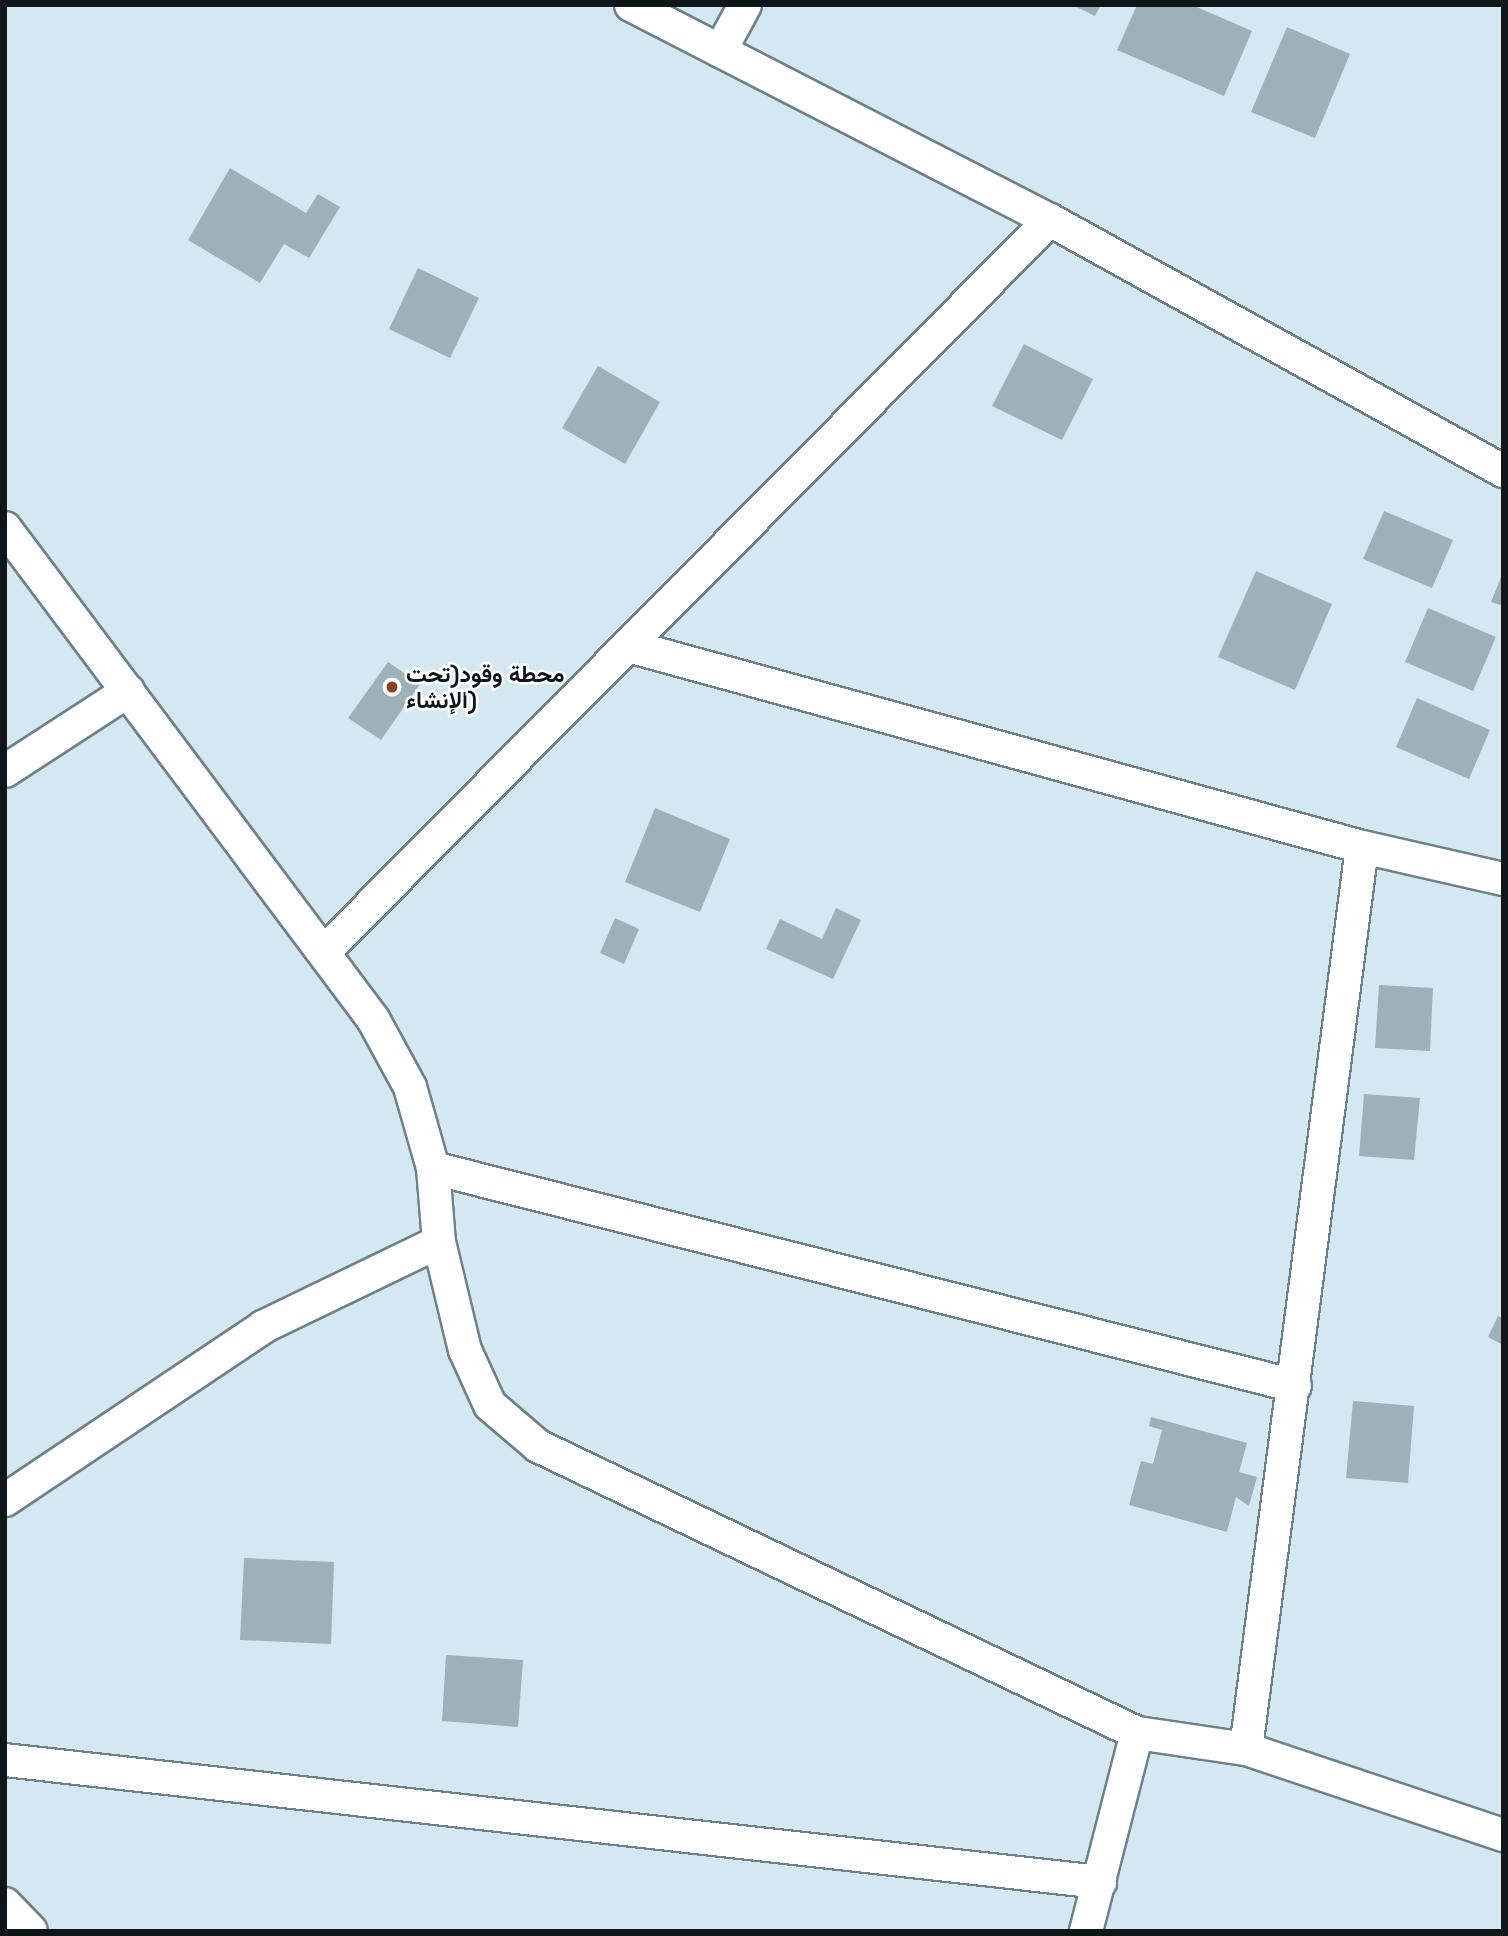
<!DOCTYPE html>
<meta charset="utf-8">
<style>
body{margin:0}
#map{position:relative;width:1508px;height:1936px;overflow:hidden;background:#d3e8f0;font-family:"Space Grotesk",Vazirmatn,sans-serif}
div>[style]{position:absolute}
.building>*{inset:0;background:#9eb1b9}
.roads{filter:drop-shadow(2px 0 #6e8188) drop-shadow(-2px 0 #6e8188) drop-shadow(0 2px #6e8188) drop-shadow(0 -2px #6e8188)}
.street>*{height:32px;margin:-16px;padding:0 16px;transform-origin:16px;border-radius:16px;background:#fff}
.dots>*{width:19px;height:19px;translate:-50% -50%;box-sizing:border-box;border:4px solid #fff;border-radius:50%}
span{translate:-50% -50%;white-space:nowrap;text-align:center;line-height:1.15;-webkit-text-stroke:5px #fff;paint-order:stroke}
.poi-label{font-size:23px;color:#0f1619;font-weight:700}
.left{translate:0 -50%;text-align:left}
.frame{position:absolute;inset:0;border:7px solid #0f1619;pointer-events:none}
</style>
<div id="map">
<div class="building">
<i style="clip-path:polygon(1072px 5px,1101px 5px,1095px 16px)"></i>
<i style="clip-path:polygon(1137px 5px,1192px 5px,1252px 31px,1224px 96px,1117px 50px)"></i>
<i style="clip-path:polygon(1287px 27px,1350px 54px,1315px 138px,1251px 112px)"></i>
<i style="clip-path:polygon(230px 168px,306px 213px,318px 194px,340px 207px,309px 258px,284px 244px,260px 283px,188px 240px)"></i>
<i style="clip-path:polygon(418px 268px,479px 298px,450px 358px,389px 329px)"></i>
<i style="clip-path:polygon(1024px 344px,1093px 379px,1062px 440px,992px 406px)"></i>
<i style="clip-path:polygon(598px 366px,660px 402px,625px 464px,562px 428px)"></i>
<i style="clip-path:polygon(1384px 511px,1453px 540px,1432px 588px,1363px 559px)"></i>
<i style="clip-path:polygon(1256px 571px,1332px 604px,1295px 690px,1218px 657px)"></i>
<i style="clip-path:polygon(1503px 572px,1503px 606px,1491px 602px)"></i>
<i style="clip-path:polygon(1428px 608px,1496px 637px,1473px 691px,1405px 662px)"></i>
<i style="clip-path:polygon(388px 662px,420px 684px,381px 740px,348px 718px)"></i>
<i style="clip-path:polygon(1417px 698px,1490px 730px,1469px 779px,1396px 747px)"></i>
<i style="clip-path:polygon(655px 808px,730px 839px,700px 912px,625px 882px)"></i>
<i style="clip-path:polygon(836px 908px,861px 920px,833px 979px,766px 949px,780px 919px,822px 939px)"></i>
<i style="clip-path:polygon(615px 918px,639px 929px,624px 964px,600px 953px)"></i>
<i style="clip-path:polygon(1379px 985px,1433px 988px,1430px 1051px,1375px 1048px)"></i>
<i style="clip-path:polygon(1364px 1094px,1420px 1098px,1414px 1160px,1359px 1156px)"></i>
<i style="clip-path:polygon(1498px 1316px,1503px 1318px,1503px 1345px,1488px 1337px)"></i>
<i style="clip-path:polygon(1353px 1401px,1414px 1406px,1408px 1483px,1346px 1478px)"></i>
<i style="clip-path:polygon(1151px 1417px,1247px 1443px,1239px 1472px,1257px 1477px,1249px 1506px,1236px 1497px,1227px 1532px,1129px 1505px,1141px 1461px,1153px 1464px,1162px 1430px,1149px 1426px)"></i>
<i style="clip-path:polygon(244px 1558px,334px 1562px,331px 1644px,240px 1640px)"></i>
<i style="clip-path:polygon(446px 1655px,523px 1660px,518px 1727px,442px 1721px)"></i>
</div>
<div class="roads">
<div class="street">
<i style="left:631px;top:5px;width:471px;rotate:27.2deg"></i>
<i style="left:1050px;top:220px;width:518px;rotate:28.99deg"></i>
<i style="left:720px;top:51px;width:52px;rotate:-61.5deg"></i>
<i style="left:5px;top:528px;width:614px;rotate:53.15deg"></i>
<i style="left:373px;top:1019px;width:77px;rotate:61.4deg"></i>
<i style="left:410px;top:1087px;width:84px;rotate:74.1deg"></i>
<i style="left:433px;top:1168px;width:74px;rotate:85.4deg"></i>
<i style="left:439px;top:1242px;width:111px;rotate:76.5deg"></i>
<i style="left:465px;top:1350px;width:60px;rotate:65.6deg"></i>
<i style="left:490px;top:1405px;width:63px;rotate:40.5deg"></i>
<i style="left:538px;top:1446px;width:664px;rotate:25.6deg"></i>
<i style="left:1137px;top:1733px;width:110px;rotate:8.4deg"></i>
<i style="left:1246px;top:1749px;width:271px;rotate:18.5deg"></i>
<i style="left:632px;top:647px;width:757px;rotate:15.32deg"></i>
<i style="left:1362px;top:847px;width:145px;rotate:12.8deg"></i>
<i style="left:5px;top:771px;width:147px;rotate:-33deg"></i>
<i style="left:326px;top:950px;width:1028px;rotate:-45.24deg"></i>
<i style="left:433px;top:1168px;width:889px;rotate:14.19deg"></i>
<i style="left:5px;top:1500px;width:311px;rotate:-33.8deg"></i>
<i style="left:263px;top:1327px;width:195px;rotate:-25.8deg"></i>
<i style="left:1246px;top:1749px;width:909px;rotate:-82.67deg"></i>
<i style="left:5px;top:1760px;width:1102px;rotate:6.36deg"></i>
<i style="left:5px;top:1904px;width:37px;rotate:46deg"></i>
<i style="left:1086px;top:1931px;width:204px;rotate:-75.6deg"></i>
</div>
</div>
<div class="dots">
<i style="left:392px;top:687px;background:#8a4221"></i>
</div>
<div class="poi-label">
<span class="left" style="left:406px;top:687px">محطة وقود(تحت<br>الإنشاء)</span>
</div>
<div class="frame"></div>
</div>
